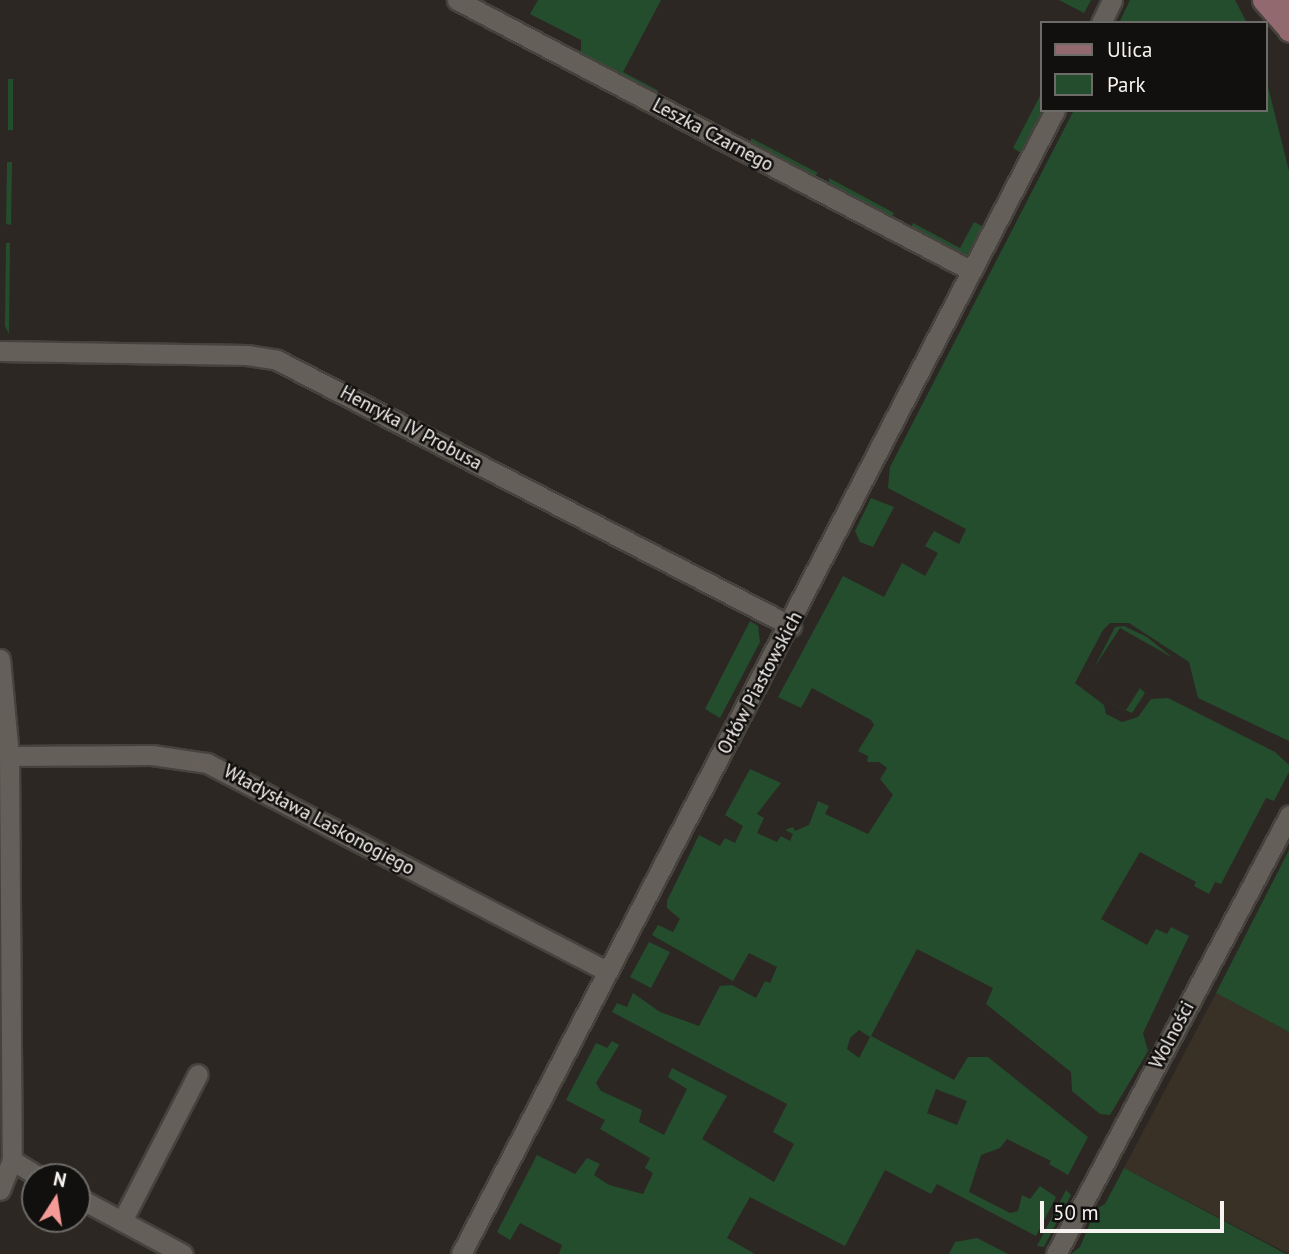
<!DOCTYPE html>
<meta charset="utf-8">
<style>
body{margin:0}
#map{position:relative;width:1289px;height:1254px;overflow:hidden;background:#2c2722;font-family:"PT Sans",sans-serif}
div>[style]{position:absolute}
.built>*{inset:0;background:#393026}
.green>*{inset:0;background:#244d2e}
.roads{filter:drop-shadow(2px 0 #46423e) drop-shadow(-2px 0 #46423e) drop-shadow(0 2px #46423e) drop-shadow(0 -2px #46423e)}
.street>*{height:19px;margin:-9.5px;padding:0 9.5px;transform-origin:9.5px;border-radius:9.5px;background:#655f5a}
.secondary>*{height:21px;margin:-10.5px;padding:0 10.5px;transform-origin:10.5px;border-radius:10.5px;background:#92696e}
span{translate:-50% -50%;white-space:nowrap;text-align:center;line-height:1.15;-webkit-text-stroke:5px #12100e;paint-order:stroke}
.street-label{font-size:19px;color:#f6f3f0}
.legend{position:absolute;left:1040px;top:21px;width:228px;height:91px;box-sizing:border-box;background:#12100e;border:2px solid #6d6b68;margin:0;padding:9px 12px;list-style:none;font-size:21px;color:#f6f3f0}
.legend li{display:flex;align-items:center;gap:14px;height:35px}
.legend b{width:35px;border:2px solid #6d6b68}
.north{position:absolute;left:21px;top:1163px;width:70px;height:70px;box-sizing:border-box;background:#12100e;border:2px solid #6d6b68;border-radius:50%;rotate:12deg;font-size:19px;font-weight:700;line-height:28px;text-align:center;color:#f6f3f0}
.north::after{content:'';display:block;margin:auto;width:24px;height:32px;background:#f59b97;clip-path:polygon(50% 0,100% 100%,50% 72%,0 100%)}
.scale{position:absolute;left:1040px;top:1201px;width:184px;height:32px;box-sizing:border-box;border:4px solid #f6f3f0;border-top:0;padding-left:9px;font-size:21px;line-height:24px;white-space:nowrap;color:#f6f3f0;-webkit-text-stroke:5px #12100e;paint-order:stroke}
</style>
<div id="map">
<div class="built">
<i style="clip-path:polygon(1216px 993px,1289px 1032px,1289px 1254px,1124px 1168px)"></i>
</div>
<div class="green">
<i style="clip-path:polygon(538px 0,661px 0,623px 72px,659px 91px,655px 93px,581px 55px,581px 40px,530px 14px)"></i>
<i style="clip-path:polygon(1059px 0,1091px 0,1084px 13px)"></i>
<i style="clip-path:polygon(1130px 0,1235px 0,1247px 23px,1119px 23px)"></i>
<i style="clip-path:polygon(8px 79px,13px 79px,13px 130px,8px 130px)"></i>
<i style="clip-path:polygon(evenodd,1266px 79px,1289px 171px,1289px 741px,1198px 698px,1189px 662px,1129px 623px,1110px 623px,1103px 630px,1075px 683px,1104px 705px,1106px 714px,1122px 722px,1138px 717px,1151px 699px,1168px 698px,1275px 752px,1289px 765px,1289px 772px,1274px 801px,1266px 798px,1221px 884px,1215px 882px,1209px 894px,1194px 886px,1196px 882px,1140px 852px,1101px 919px,1147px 945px,1156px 929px,1167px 934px,1171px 927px,1189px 936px,1143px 1033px,1148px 1051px,1110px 1115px,1100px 1114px,1072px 1091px,1071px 1072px,986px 1004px,993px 988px,917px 949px,871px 1036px,954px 1080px,968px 1057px,988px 1057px,1088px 1137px,1068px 1175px,1049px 1164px,1051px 1161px,1007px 1139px,1000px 1148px,981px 1155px,969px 1192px,1010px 1213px,1018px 1211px,1022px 1195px,1030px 1199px,1040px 1186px,1056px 1197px,1036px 1236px,937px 1184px,931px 1194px,885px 1170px,845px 1246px,750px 1197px,727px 1238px,755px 1254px,559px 1254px,562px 1245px,520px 1223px,510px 1240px,497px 1232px,537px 1155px,575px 1174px,587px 1158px,600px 1164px,594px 1175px,609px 1185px,643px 1194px,653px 1173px,645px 1168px,650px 1158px,600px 1129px,605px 1120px,566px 1100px,596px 1043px,607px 1048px,612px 1041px,619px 1045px,596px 1083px,601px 1091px,642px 1110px,639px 1122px,664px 1135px,687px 1089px,668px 1077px,672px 1068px,727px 1096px,702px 1139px,774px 1182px,794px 1144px,773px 1132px,787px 1104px,612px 1012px,617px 1003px,627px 1007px,633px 993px,660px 1012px,699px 1026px,720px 986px,732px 985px,756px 998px,765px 981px,770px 983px,777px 967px,749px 953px,733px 981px,652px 935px,658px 925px,673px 932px,680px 919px,667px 908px,667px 901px,699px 835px,720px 846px,725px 838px,735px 843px,743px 826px,725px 815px,750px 769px,781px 783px,757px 814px,764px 818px,757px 833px,777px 842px,781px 836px,790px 841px,793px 834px,785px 830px,793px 827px,795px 831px,809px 825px,818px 801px,829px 806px,825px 814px,868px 834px,893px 795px,880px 779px,887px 768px,879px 762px,867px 762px,868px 756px,858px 751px,874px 725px,871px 720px,812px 688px,801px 708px,778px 697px,843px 576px,884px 597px,902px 563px,925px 576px,938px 553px,925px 546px,934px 531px,959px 544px,966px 529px,888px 488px,890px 467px,1074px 110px,1266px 110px,1266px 79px,859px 1030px,870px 1037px,859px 1058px,847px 1049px,850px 1038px,859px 1030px,1266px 79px,936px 1089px,967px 1101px,957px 1125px,927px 1113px,936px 1089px)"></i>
<i style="clip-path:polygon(1042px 92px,1044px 110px,1021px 153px,1013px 148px)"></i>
<i style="clip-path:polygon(751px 138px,818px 173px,815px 176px,751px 143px)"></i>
<i style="clip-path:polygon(7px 162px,12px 162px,11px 225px,6px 224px)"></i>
<i style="clip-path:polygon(829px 178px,894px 213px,892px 217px,829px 183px)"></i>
<i style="clip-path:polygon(974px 222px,982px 226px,966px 257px,911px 228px,913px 223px,960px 248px)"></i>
<i style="clip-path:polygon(6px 243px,10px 243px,9px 334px,5px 326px)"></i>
<i style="clip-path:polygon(871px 498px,894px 507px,873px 547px,860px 542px,855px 531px)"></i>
<i style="clip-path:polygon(750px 621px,758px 626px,760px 642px,720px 718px,705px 709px)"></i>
<i style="clip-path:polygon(1124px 626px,1147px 637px,1173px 658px,1120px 628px,1094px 668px,1115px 627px)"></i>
<i style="clip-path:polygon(1140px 688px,1145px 693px,1132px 713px,1096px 697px,1126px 710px)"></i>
<i style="clip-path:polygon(1289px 850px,1289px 1032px,1216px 993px)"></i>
<i style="clip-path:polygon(649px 942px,670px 952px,651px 988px,630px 977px)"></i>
<i style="clip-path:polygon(1124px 1168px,1286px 1254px,1071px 1254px,1080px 1247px,1096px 1209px,1105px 1204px)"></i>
<i style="clip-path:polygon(1066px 1190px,1071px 1195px,1044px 1247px,1037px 1246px)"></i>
<i style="clip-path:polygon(977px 1238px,1008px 1254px,949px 1254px,955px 1242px)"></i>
</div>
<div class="roads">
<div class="street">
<i style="left:457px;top:0;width:580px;rotate:27.76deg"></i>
<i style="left:1101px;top:23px;width:25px;rotate:-64deg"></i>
<i style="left:0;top:351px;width:247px;rotate:0.9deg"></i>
<i style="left:247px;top:355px;width:30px;rotate:9deg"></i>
<i style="left:277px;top:360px;width:579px;rotate:27.36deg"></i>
<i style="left:0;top:659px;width:97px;rotate:84.7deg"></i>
<i style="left:9px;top:756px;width:404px;rotate:89.6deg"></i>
<i style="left:12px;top:1160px;width:32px;rotate:112deg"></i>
<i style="left:9px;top:756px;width:143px;rotate:-0.4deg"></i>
<i style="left:152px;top:755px;width:56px;rotate:8.3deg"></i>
<i style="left:207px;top:763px;width:451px;rotate:27.5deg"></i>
<i style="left:12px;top:1160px;width:32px;rotate:32deg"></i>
<i style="left:77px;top:1197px;width:120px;rotate:28.3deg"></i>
<i style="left:122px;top:1221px;width:165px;rotate:-62.7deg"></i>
<i style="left:461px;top:1254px;width:1289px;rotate:-62.56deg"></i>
<i style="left:1056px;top:1254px;width:497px;rotate:-62deg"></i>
</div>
<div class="secondary">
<i style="left:1263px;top:0;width:40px;rotate:49deg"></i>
<i style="left:1284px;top:0;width:31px;rotate:81deg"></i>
</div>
</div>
<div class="street-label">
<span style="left:713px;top:135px;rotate:28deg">Leszka Czarnego</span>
<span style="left:411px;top:428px;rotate:28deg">Henryka IV Probusa</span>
<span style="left:760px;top:683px;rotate:-62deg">Orłów Piastowskich</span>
<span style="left:319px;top:820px;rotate:28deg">Władysława Laskonogiego</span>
<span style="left:1172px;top:1035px;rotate:-62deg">Wolności</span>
</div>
<ul class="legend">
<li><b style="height:9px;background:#92696e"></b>Ulica</li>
<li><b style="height:19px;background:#244d2e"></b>Park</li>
</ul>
<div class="north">N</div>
<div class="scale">50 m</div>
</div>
